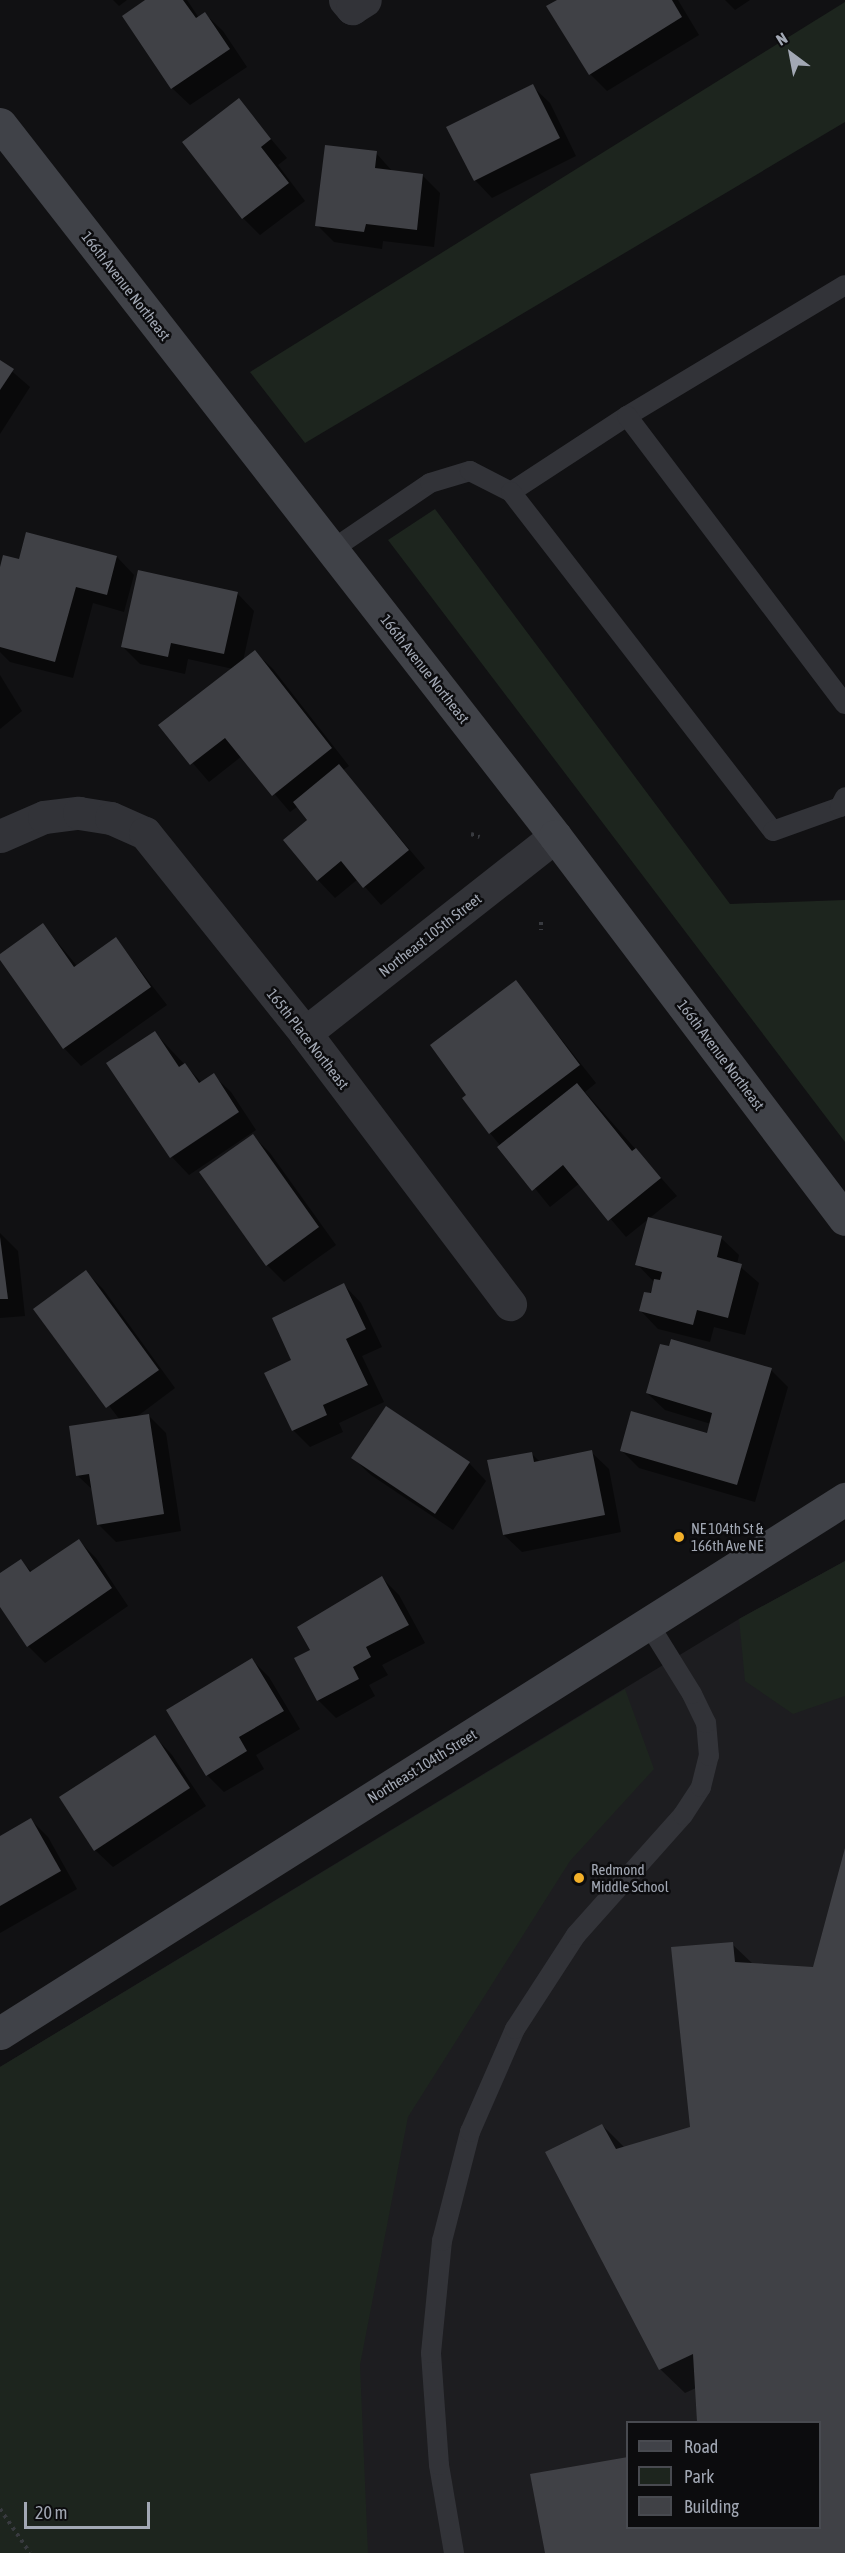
<!DOCTYPE html>
<style>
body{margin:0}
#map{position:relative;width:845px;height:2553px;overflow:hidden;background:#111113;font-family:"Asap Condensed",sans-serif}
div>[style]{position:absolute}
.built>*{inset:0;background:#1d1d20}
.green>*{inset:0;background:#1d251e}
.shadow>*{inset:0;background:#0007}
.building>*{inset:0;background:#404146}
.path>*{height:4px;margin-top:-2px;transform-origin:0;background:repeating-linear-gradient(90deg,#383a3f 0 3px,transparent 0 7.5px)}
.lane>*{height:20px;margin:-10px;padding:0 10px;transform-origin:10px;border-radius:10px;background:#323338}
.street>*{height:33px;margin:-16.5px;padding:0 16.5px;transform-origin:16.5px;border-radius:16.5px;background:#323338}
.secondary>*{height:33px;margin:-16.5px;padding:0 16.5px;transform-origin:16.5px;border-radius:16.5px;background:#404248}
.dots>*{width:16px;height:16px;translate:-50% -50%;box-sizing:border-box;border:3px solid #0c0c0e;border-radius:50%}
span{translate:-50% -50%;white-space:nowrap;text-align:center;line-height:1.15;-webkit-text-stroke:5px #0c0c0e;paint-order:stroke}
.street-label{font-size:15px;color:#a2a8b4}
.poi-label{font-size:15px;color:#a2a8b4}
.left{translate:0 -50%;text-align:left}
.legend{position:absolute;left:626px;top:2421px;width:195px;height:108px;box-sizing:border-box;background:#0c0c0e;border:2px solid #484a50;margin:0;padding:8px 10px;list-style:none;font-size:18px;color:#a2a8b4}
.legend li{display:flex;align-items:center;gap:12px;height:30px}
.legend b{width:30px;border:2px solid #484a50}
.north{position:absolute;left:761px;top:24px;width:60px;height:60px;-webkit-text-stroke:4px #0c0c0e;paint-order:stroke;rotate:328deg;font-size:16px;font-weight:700;line-height:24px;text-align:center;color:#a2a8b4}
.north::after{content:'';display:block;margin:auto;width:21px;height:27px;background:#a2a8b4;clip-path:polygon(50% 0,100% 100%,50% 72%,0 100%)}
.scale{position:absolute;left:24px;top:2502px;width:126px;height:27px;box-sizing:border-box;border:3px solid #a2a8b4;border-top:0;padding-left:8px;font-size:18px;line-height:21px;white-space:nowrap;color:#a2a8b4;-webkit-text-stroke:4px #0c0c0e;paint-order:stroke}
</style>
<div id="map">
<div class="built">
<i style="clip-path:polygon(evenodd,845px 1561px,845px 2553px,0 2553px,0 2067px,739px 1619px,845px 1561px,628px 2422px,820px 2422px,820px 2528px,628px 2528px,628px 2422px)"></i>
</div>
<div class="green">
<i style="clip-path:polygon(845px 2px,845px 122px,305px 443px,250px 372px)"></i>
<i style="clip-path:polygon(435px 509px,730px 904px,845px 900px,845px 1142px,388px 540px)"></i>
<i style="clip-path:polygon(845px 1561px,845px 1696px,793px 1714px,745px 1681px,739px 1619px)"></i>
<i style="clip-path:polygon(625px 1689px,654px 1769px,570px 1861px,408px 2117px,360px 2365px,368px 2553px,0 2553px,0 2067px)"></i>
</div>
<div class="shadow">
<i style="clip-path:polygon(113px 0,127px 0,119px 6px)"></i>
<i style="clip-path:polygon(148px 0,187px 0,199px 18px,205px 14px,223px 31px,247px 67px,190px 105px,172px 88px)"></i>
<i style="clip-path:polygon(559px 0,678px 0,699px 35px,607px 91px,590px 74px)"></i>
<i style="clip-path:polygon(725px 0,750px 0,735px 10px)"></i>
<i style="clip-path:polygon(532px 86px,550px 103px,576px 156px,492px 198px,475px 180px)"></i>
<i style="clip-path:polygon(238px 100px,287px 158px,278px 165px,305px 201px,260px 235px,243px 218px)"></i>
<i style="clip-path:polygon(376px 153px,393px 172px,423px 176px,440px 193px,434px 247px,383px 241px,382px 249px,334px 242px,317px 225px)"></i>
<i style="clip-path:polygon(0 361px,30px 387px,0 434px)"></i>
<i style="clip-path:polygon(27px 534px,117px 557px,134px 575px,124px 612px,93px 603px,73px 678px,10px 662px,0 652px,0 573px,20px 561px)"></i>
<i style="clip-path:polygon(237px 593px,254px 611px,243px 661px,255px 652px,273px 669px,349px 766px,343px 770px,425px 868px,381px 905px,358px 879px,335px 898px,318px 880px,285px 840px,309px 820px,298px 806px,290px 812px,242px 756px,209px 782px,161px 726px,233px 669px,188px 659px,185px 674px,140px 664px,123px 647px)"></i>
<i style="clip-path:polygon(0 675px,22px 711px,0 729px)"></i>
<i style="clip-path:polygon(43px 925px,77px 966px,116px 939px,167px 1005px,81px 1066px,64px 1048px,0 958px)"></i>
<i style="clip-path:polygon(516px 982px,596px 1083px,585px 1092px,677px 1196px,626px 1237px,580px 1183px,550px 1207px,490px 1133px,469px 1095px)"></i>
<i style="clip-path:polygon(155px 1033px,202px 1083px,213px 1075px,231px 1092px,256px 1130px,189px 1175px,172px 1157px,108px 1063px)"></i>
<i style="clip-path:polygon(253px 1136px,270px 1153px,336px 1245px,284px 1282px,267px 1265px)"></i>
<i style="clip-path:polygon(0 1233px,18px 1251px,25px 1316px,0 1318px)"></i>
<i style="clip-path:polygon(721px 1238px,739px 1255px,737px 1264px,759px 1283px,745px 1335px,714px 1327px,710px 1342px,658px 1329px,641px 1311px,655px 1283px,637px 1264px)"></i>
<i style="clip-path:polygon(86px 1272px,103px 1289px,175px 1388px,135px 1418px,149px 1416px,166px 1433px,181px 1531px,116px 1542px,98px 1524px,94px 1491px,78px 1476px,120px 1420px,35px 1309px)"></i>
<i style="clip-path:polygon(344px 1285px,361px 1303px,382px 1347px,362px 1356px,384px 1402px,339px 1423px,343px 1432px,310px 1447px,293px 1430px,293px 1361px)"></i>
<i style="clip-path:polygon(771px 1370px,788px 1387px,755px 1502px,639px 1468px,621px 1450px,708px 1435px,711px 1424px,665px 1410px,647px 1393px)"></i>
<i style="clip-path:polygon(591px 1452px,609px 1469px,621px 1532px,522px 1552px,504px 1535px,531px 1453px,540px 1462px)"></i>
<i style="clip-path:polygon(353px 1458px,469px 1463px,486px 1481px,453px 1530px,371px 1475px)"></i>
<i style="clip-path:polygon(79px 1541px,96px 1558px,128px 1606px,45px 1663px,28px 1646px,0 1604px,0 1575px,21px 1561px,32px 1572px)"></i>
<i style="clip-path:polygon(382px 1578px,399px 1595px,425px 1643px,382px 1665px,388px 1675px,369px 1685px,375px 1696px,336px 1718px,318px 1700px,296px 1659px,312px 1651px)"></i>
<i style="clip-path:polygon(252px 1660px,269px 1677px,300px 1729px,256px 1755px,264px 1769px,224px 1792px,207px 1775px)"></i>
<i style="clip-path:polygon(155px 1737px,172px 1755px,206px 1806px,113px 1867px,95px 1850px)"></i>
<i style="clip-path:polygon(31px 1820px,48px 1837px,77px 1889px,0 1933px,0 1837px)"></i>
<i style="clip-path:polygon(845px 1851px,845px 2553px,546px 2553px,628px 2528px,820px 2528px,820px 2422px,699px 2422px,696px 2388px,685px 2393px,660px 2369px,602px 2125px,625px 2148px,692px 2128px,732px 1944px,753px 1964px,814px 1969px)"></i>
</div>
<div class="building">
<i style="clip-path:polygon(145px 0,183px 0,196px 18px,205px 12px,230px 49px,171px 89px,122px 16px)"></i>
<i style="clip-path:polygon(557px 0,672px 0,682px 17px,589px 75px,546px 6px)"></i>
<i style="clip-path:polygon(533px 84px,560px 138px,474px 181px,446px 127px)"></i>
<i style="clip-path:polygon(239px 98px,271px 139px,261px 147px,289px 183px,242px 219px,182px 142px)"></i>
<i style="clip-path:polygon(325px 145px,377px 151px,375px 168px,423px 174px,417px 230px,366px 224px,364px 232px,315px 226px)"></i>
<i style="clip-path:polygon(0 360px,14px 369px,0 390px)"></i>
<i style="clip-path:polygon(26px 532px,117px 556px,107px 595px,76px 587px,55px 662px,0 647px,0 567px,3px 555px,19px 559px)"></i>
<i style="clip-path:polygon(138px 570px,238px 592px,224px 654px,171px 643px,168px 657px,121px 647px)"></i>
<i style="clip-path:polygon(255px 650px,332px 748px,272px 796px,225px 738px,190px 765px,158px 725px)"></i>
<i style="clip-path:polygon(339px 764px,409px 850px,363px 888px,341px 861px,317px 881px,283px 840px,307px 820px,293px 802px)"></i>
<i style="clip-path:polygon(43px 923px,74px 967px,116px 937px,151px 987px,63px 1049px,0 960px,0 954px)"></i>
<i style="clip-path:polygon(516px 980px,580px 1065px,489px 1134px,462px 1098px,466px 1095px,430px 1045px)"></i>
<i style="clip-path:polygon(155px 1031px,179px 1067px,185px 1063px,199px 1083px,214px 1073px,239px 1112px,170px 1158px,106px 1063px)"></i>
<i style="clip-path:polygon(577px 1083px,632px 1151px,636px 1148px,661px 1178px,608px 1221px,563px 1165px,532px 1191px,497px 1147px)"></i>
<i style="clip-path:polygon(253px 1134px,319px 1227px,266px 1266px,199px 1172px)"></i>
<i style="clip-path:polygon(648px 1217px,722px 1236px,717px 1257px,742px 1264px,728px 1318px,697px 1310px,693px 1325px,639px 1311px,644px 1292px,651px 1293px,654px 1279px,660px 1280px,662px 1272px,635px 1265px)"></i>
<i style="clip-path:polygon(0 1237px,8px 1299px,0 1299px)"></i>
<i style="clip-path:polygon(86px 1270px,159px 1370px,106px 1408px,33px 1309px)"></i>
<i style="clip-path:polygon(344px 1283px,366px 1329px,346px 1339px,368px 1385px,323px 1405px,327px 1415px,292px 1431px,264px 1373px,291px 1360px,272px 1318px)"></i>
<i style="clip-path:polygon(671px 1339px,772px 1368px,737px 1485px,620px 1451px,631px 1411px,707px 1433px,712px 1413px,646px 1393px,660px 1344px,669px 1346px)"></i>
<i style="clip-path:polygon(386px 1406px,470px 1462px,435px 1514px,351px 1458px)"></i>
<i style="clip-path:polygon(149px 1414px,164px 1514px,97px 1525px,89px 1474px,76px 1476px,69px 1426px)"></i>
<i style="clip-path:polygon(592px 1450px,605px 1515px,503px 1535px,487px 1460px,532px 1452px,534px 1462px)"></i>
<i style="clip-path:polygon(79px 1539px,112px 1588px,27px 1647px,0 1607px,0 1573px,21px 1559px,30px 1572px)"></i>
<i style="clip-path:polygon(382px 1576px,409px 1625px,366px 1647px,371px 1657px,353px 1667px,359px 1679px,317px 1701px,294px 1658px,310px 1650px,297px 1627px)"></i>
<i style="clip-path:polygon(252px 1658px,284px 1711px,239px 1737px,247px 1751px,206px 1776px,166px 1710px)"></i>
<i style="clip-path:polygon(155px 1735px,190px 1788px,94px 1851px,59px 1797px)"></i>
<i style="clip-path:polygon(31px 1818px,61px 1871px,0 1906px,0 1836px)"></i>
<i style="clip-path:polygon(845px 1848px,845px 2553px,545px 2553px,530px 2474px,628px 2457px,628px 2528px,820px 2528px,820px 2422px,697px 2422px,693px 2354px,659px 2370px,545px 2152px,602px 2124px,616px 2149px,690px 2127px,671px 1947px,733px 1942px,735px 1962px,813px 1967px)"></i>
</div>
<div class="path">
<i style="left:471px;top:834px;width:9px;rotate:18deg"></i>
<i style="left:541px;top:922px;width:8px;rotate:90deg"></i>
<i style="left:0;top:2509px;width:53px;rotate:55.7deg"></i>
</div>
<div class="lane">
<i style="left:627px;top:416px;width:254px;rotate:-31deg"></i>
<i style="left:511px;top:492px;width:139px;rotate:-33.2deg"></i>
<i style="left:627px;top:416px;width:361px;rotate:52.9deg"></i>
<i style="left:333px;top:549px;width:117px;rotate:-34.2deg"></i>
<i style="left:430px;top:483px;width:42px;rotate:-16.7deg"></i>
<i style="left:470px;top:471px;width:46px;rotate:27.1deg"></i>
<i style="left:511px;top:492px;width:428px;rotate:52.3deg"></i>
<i style="left:773px;top:831px;width:71px;rotate:-19.7deg"></i>
<i style="left:840px;top:807px;width:11px;rotate:-63deg"></i>
<i style="left:454px;top:2553px;width:89px;rotate:-99.7deg"></i>
<i style="left:439px;top:2465px;width:112px;rotate:-94.1deg"></i>
<i style="left:431px;top:2353px;width:113px;rotate:-84.4deg"></i>
<i style="left:442px;top:2241px;width:113px;rotate:-75.6deg"></i>
<i style="left:470px;top:2132px;width:112px;rotate:-66.4deg"></i>
<i style="left:515px;top:2029px;width:112px;rotate:-57deg"></i>
<i style="left:576px;top:1935px;width:161px;rotate:-48.3deg"></i>
<i style="left:683px;top:1815px;width:33px;rotate:-57deg"></i>
<i style="left:701px;top:1787px;width:32px;rotate:-76deg"></i>
<i style="left:709px;top:1756px;width:33px;rotate:-95deg"></i>
<i style="left:706px;top:1723px;width:32px;rotate:-116deg"></i>
<i style="left:692px;top:1694px;width:84px;rotate:-121.8deg"></i>
</div>
<div class="street">
<i style="left:345px;top:0;width:11px;rotate:49deg"></i>
<i style="left:352px;top:8px;width:15px;rotate:-32deg"></i>
<i style="left:0;top:836px;width:48px;rotate:-23.4deg"></i>
<i style="left:44px;top:817px;width:35px;rotate:-7deg"></i>
<i style="left:79px;top:813px;width:32px;rotate:9deg"></i>
<i style="left:111px;top:818px;width:37px;rotate:24deg"></i>
<i style="left:145px;top:833px;width:256px;rotate:51.3deg"></i>
<i style="left:305px;top:1033px;width:340px;rotate:52.9deg"></i>
<i style="left:305px;top:1033px;width:318px;rotate:-38.2deg"></i>
</div>
<div class="secondary">
<i style="left:0;top:124px;width:903px;rotate:52.06deg"></i>
<i style="left:555px;top:836px;width:480px;rotate:52.9deg"></i>
<i style="left:0;top:2033px;width:1000px;rotate:-32.29deg"></i>
</div>
<div class="dots">
<i style="left:679px;top:1537px;background:#f3b029"></i>
<i style="left:579px;top:1878px;background:#f3b029"></i>
</div>
<div class="street-label">
<span style="left:126px;top:286px;rotate:52deg">166th Avenue Northeast</span>
<span style="left:425px;top:669px;rotate:52deg">166th Avenue Northeast</span>
<span style="left:430px;top:935px;rotate:-38deg">Northeast 105th Street</span>
<span style="left:308px;top:1039px;rotate:52deg">165th Place Northeast</span>
<span style="left:721px;top:1055px;rotate:53deg">166th Avenue Northeast</span>
<span style="left:422px;top:1766px;rotate:-32deg">Northeast 104th Street</span>
</div>
<div class="poi-label">
<span class="left" style="left:691px;top:1537px">NE 104th St &amp;<br>166th Ave NE</span>
<span class="left" style="left:591px;top:1878px">Redmond<br>Middle School</span>
</div>
<ul class="legend">
<li><b style="height:8px;background:#404248"></b>Road</li>
<li><b style="height:16px;background:#1d251e"></b>Park</li>
<li><b style="height:16px;background:#404146"></b>Building</li>
</ul>
<div class="north">N</div>
<div class="scale">20 m</div>
</div>
